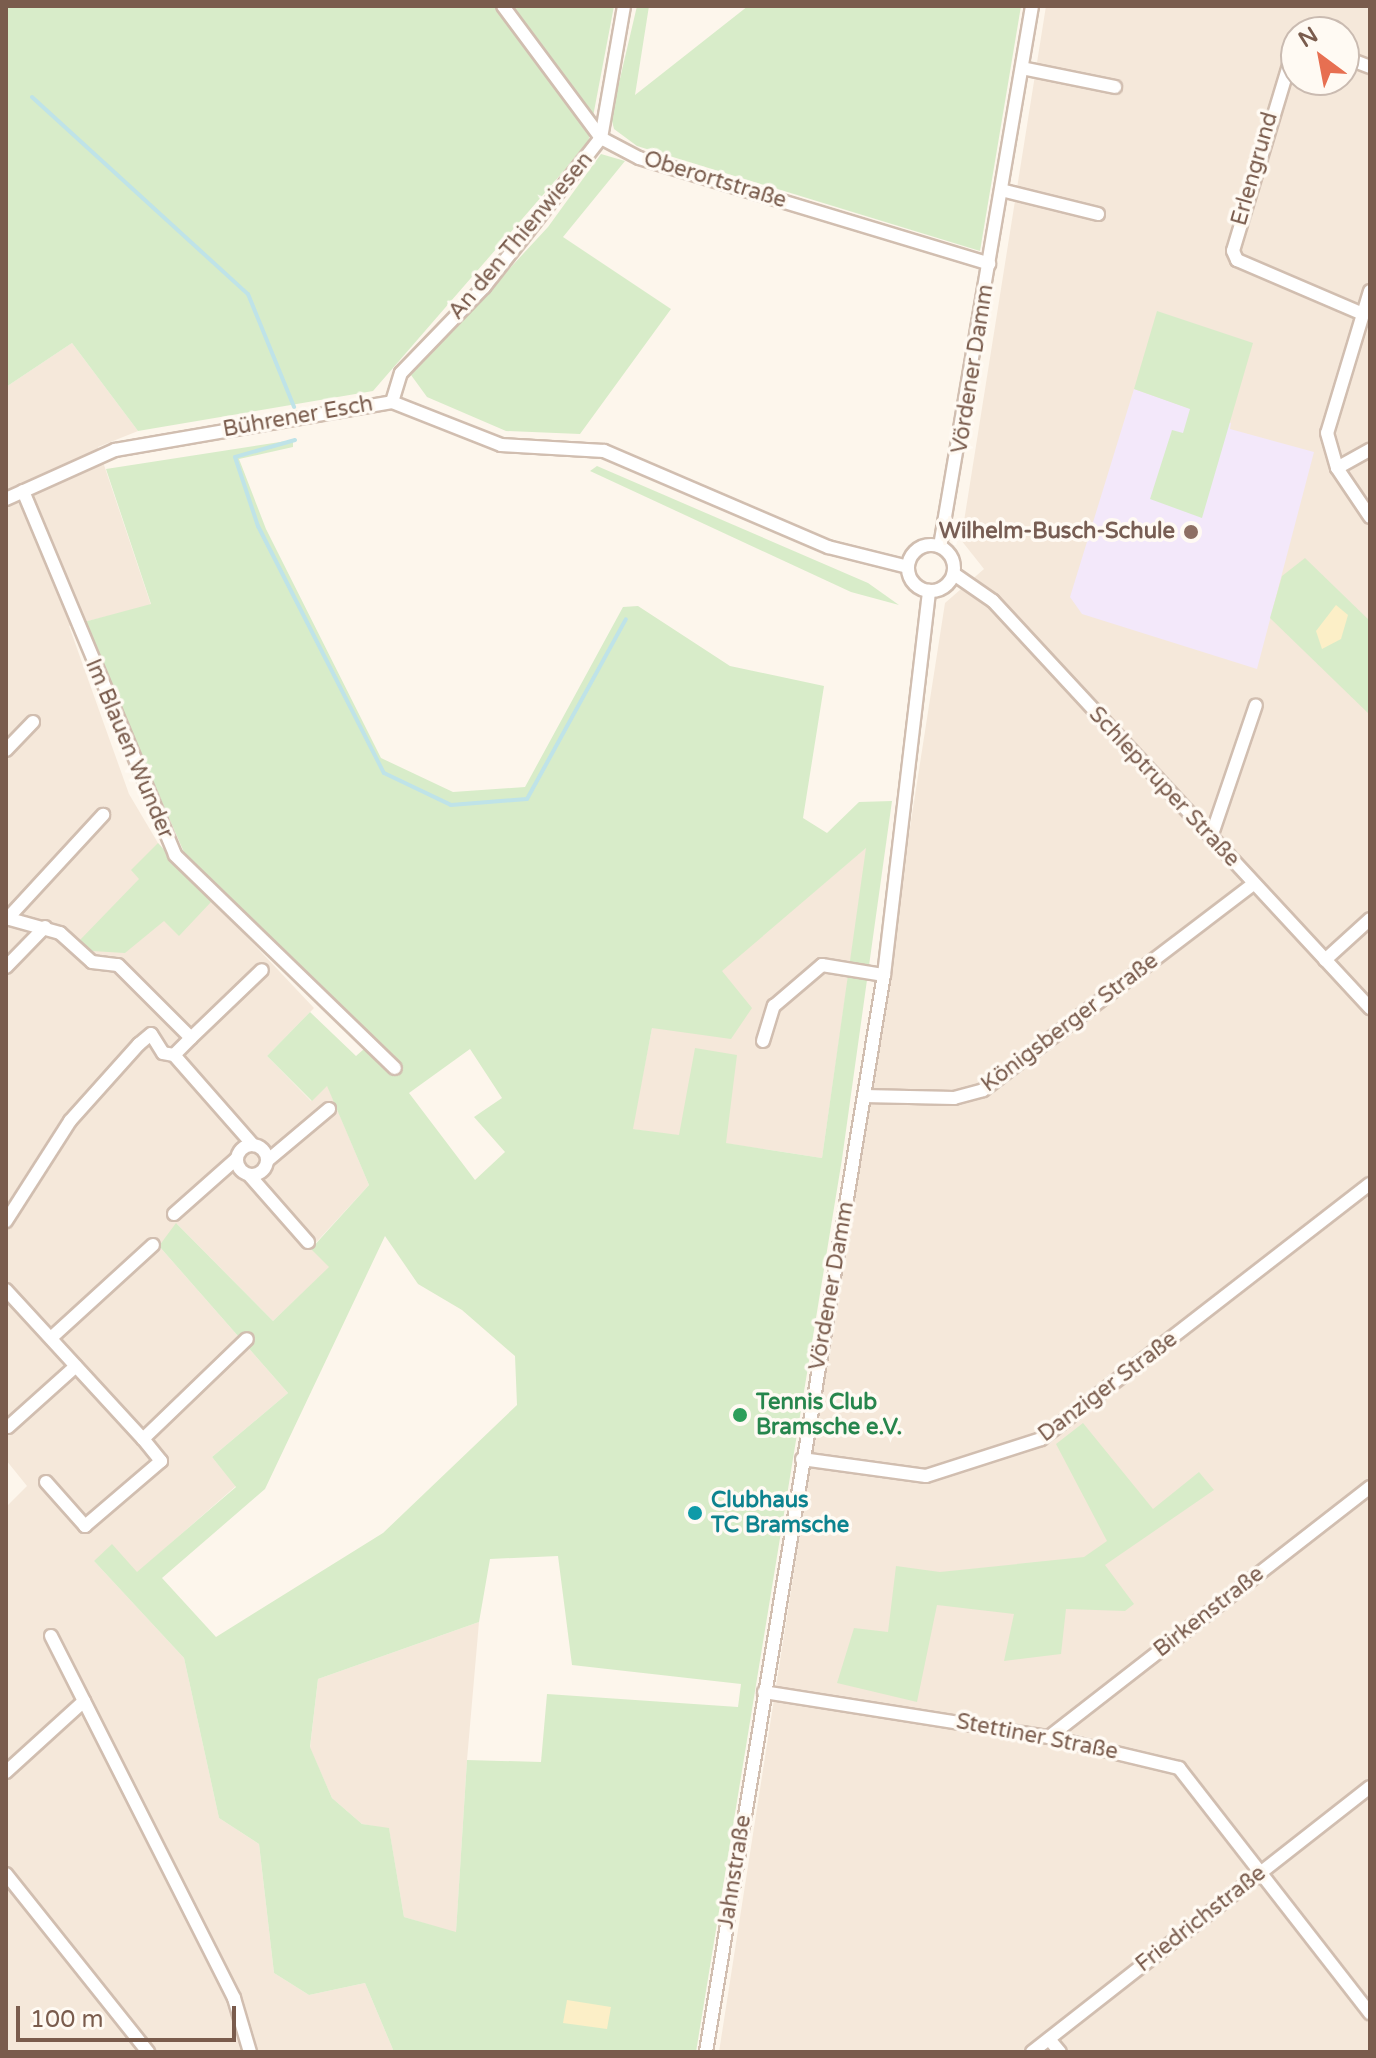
<!DOCTYPE html>
<meta charset="utf-8">
<style>
body{margin:0}
#map{position:relative;width:1376px;height:2058px;overflow:hidden;background:#fdf6ec;font-family:"Varela Round",sans-serif}
div>[style]{position:absolute}
.residential>*{inset:0;background:#f5e8da}
.education>*{inset:0;background:#f3e8fa}
.green>*{inset:0;background:#d8ecc9}
.sand>*{inset:0;background:#fcefc7}
.stream>*{height:4px;margin:-2px;padding:0 2px;transform-origin:2px;border-radius:2px;background:#bfe3e8}
.roads{filter:drop-shadow(2px 0 #d1beb0) drop-shadow(-2px 0 #d1beb0) drop-shadow(0 2px #d1beb0) drop-shadow(0 -2px #d1beb0)}
.street>*{height:12px;margin:-6px;padding:0 6px;transform-origin:6px;border-radius:6px;background:#fff}
.street>.ring{margin:-6px;padding:0;box-sizing:content-box;background:none;border:12px solid #fff;border-radius:50%}
.dots>*{width:22px;height:22px;translate:-50% -50%;box-sizing:border-box;border:4px solid #fffaf3;border-radius:50%}
span{translate:-50% -50%;white-space:nowrap;text-align:center;line-height:1.15;-webkit-text-stroke:7px #fffaf3;paint-order:stroke}
.street-label{font-size:22px;color:#7a5c4d}
.education-label{font-size:22px;color:#785e54;font-weight:700}
.right{translate:-100% -50%;text-align:right}
.leisure-label{font-size:22px;color:#27864d;font-weight:700}
.left{translate:0 -50%;text-align:left}
.culture-label{font-size:22px;color:#0d838f;font-weight:700}
.frame{position:absolute;inset:0;border:8px solid #7a5c4d;pointer-events:none}
.north{position:absolute;left:1280px;top:16px;width:80px;height:80px;box-sizing:border-box;background:#fffaf3;border:2px solid #cabbb1;border-radius:50%;rotate:328deg;font-size:22px;font-weight:700;line-height:32px;text-align:center;color:#7a5c4d}
.north::after{content:'';display:block;margin:auto;width:28px;height:36px;background:#e76f51;clip-path:polygon(50% 0,100% 100%,50% 72%,0 100%)}
.scale{position:absolute;left:16px;top:2006px;width:220px;height:36px;box-sizing:border-box;border:4px solid #7a5c4d;border-top:0;padding-left:10px;font-size:24px;line-height:28px;white-space:nowrap;color:#7a5c4d;-webkit-text-stroke:6px #fffaf3;paint-order:stroke}
</style>
<div id="map">
<div class="residential">
<i style="clip-path:polygon(evenodd,1046px 6px,1370px 6px,1370px 2052px,719px 2052px,945px 603px,984px 569px,961px 540px,1046px 6px,1296px 32px,1344px 32px,1344px 80px,1296px 80px,1296px 32px)"></i>
<i style="clip-path:polygon(72px 343px,138px 431px,98px 447px,151px 605px,69px 626px,129px 794px,158px 843px,314px 1008px,267px 1056px,311px 1101px,327px 1085px,369px 1185px,311px 1248px,330px 1267px,273px 1321px,177px 1224px,159px 1246px,288px 1393px,212px 1457px,236px 1486px,137px 1573px,94px 1561px,184px 1658px,219px 1818px,259px 1844px,274px 1973px,309px 1995px,365px 1983px,394px 2052px,6px 2052px,6px 1507px,27px 1486px,6px 1460px,6px 387px)"></i>
<i style="clip-path:polygon(867px 847px,822px 1158px,632px 1129px,652px 1028px)"></i>
<i style="clip-path:polygon(479px 1622px,467px 1760px,456px 1933px,404px 1917px,389px 1829px,362px 1824px,332px 1798px,310px 1748px,318px 1679px)"></i>
</div>
<div class="education">
<i style="clip-path:polygon(1134px 389px,1231px 423px,1230px 429px,1314px 452px,1257px 669px,1082px 614px,1070px 597px)"></i>
</div>
<div class="green">
<i style="clip-path:polygon(6px 6px,614px 6px,588px 143px,373px 391px,138px 431px,72px 343px,6px 387px)"></i>
<i style="clip-path:polygon(637px 6px,649px 6px,635px 95px,748px 6px,1021px 6px,980px 251px,637px 146px,614px 129px,611px 117px)"></i>
<i style="clip-path:polygon(601px 154px,625px 161px,563px 237px,671px 309px,580px 434px,506px 431px,427px 397px,411px 375px,548px 227px)"></i>
<i style="clip-path:polygon(1157px 311px,1253px 343px,1202px 518px,1150px 499px,1172px 430px,1183px 433px,1190px 409px,1134px 389px)"></i>
<i style="clip-path:polygon(evenodd,293px 440px,293px 447px,239px 459px,266px 529px,381px 758px,453px 792px,525px 787px,623px 607px,638px 606px,730px 666px,824px 686px,803px 818px,827px 833px,859px 802px,892px 801px,842px 1159px,696px 2052px,394px 2052px,365px 1983px,309px 1995px,274px 1973px,259px 1844px,219px 1818px,184px 1658px,94px 1561px,112px 1544px,137px 1572px,236px 1487px,212px 1457px,288px 1393px,159px 1246px,176px 1223px,273px 1321px,329px 1267px,311px 1249px,369px 1185px,327px 1086px,312px 1101px,267px 1056px,310px 1012px,356px 1056px,364px 1049px,374px 1058px,383px 1048px,186px 857px,84px 622px,151px 604px,106px 469px,293px 440px,866px 848px,822px 1158px,726px 1143px,737px 1055px,695px 1048px,679px 1135px,633px 1129px,652px 1028px,731px 1039px,752px 1008px,722px 971px,866px 848px,293px 440px,470px 1049px,502px 1098px,474px 1117px,505px 1152px,475px 1180px,409px 1093px,470px 1049px,293px 440px,385px 1236px,418px 1284px,462px 1310px,515px 1356px,517px 1405px,383px 1533px,216px 1637px,162px 1578px,265px 1489px,385px 1236px,293px 440px,558px 1556px,572px 1665px,741px 1684px,738px 1707px,547px 1694px,541px 1762px,467px 1760px,456px 1932px,404px 1917px,389px 1828px,362px 1824px,332px 1798px,310px 1747px,318px 1679px,479px 1622px,490px 1559px,558px 1556px)"></i>
<i style="clip-path:polygon(597px 466px,868px 583px,899px 605px,851px 592px,590px 471px)"></i>
<i style="clip-path:polygon(1305px 558px,1370px 621px,1370px 715px,1270px 618px,1282px 576px)"></i>
<i style="clip-path:polygon(158px 843px,211px 902px,179px 936px,164px 921px,125px 953px,92px 951px,80px 940px,139px 879px,131px 870px)"></i>
<i style="clip-path:polygon(1083px 1423px,1153px 1509px,1199px 1472px,1214px 1490px,1105px 1565px,1134px 1604px,1125px 1611px,1066px 1609px,1061px 1654px,1004px 1661px,1014px 1614px,937px 1605px,917px 1702px,837px 1683px,854px 1628px,888px 1632px,896px 1566px,940px 1572px,1084px 1557px,1107px 1541px,1056px 1444px)"></i>
</div>
<div class="sand">
<i style="clip-path:polygon(1336px 605px,1348px 615px,1341px 639px,1322px 649px,1316px 631px)"></i>
<i style="clip-path:polygon(567px 2000px,611px 2007px,607px 2029px,563px 2023px)"></i>
</div>
<div class="stream">
<i style="left:32px;top:97px;width:292px;rotate:42.4deg"></i>
<i style="left:248px;top:294px;width:122px;rotate:67.8deg"></i>
<i style="left:295px;top:440px;width:62px;rotate:164.2deg"></i>
<i style="left:235px;top:457px;width:73px;rotate:71.6deg"></i>
<i style="left:258px;top:526px;width:277px;rotate:63deg"></i>
<i style="left:384px;top:773px;width:74px;rotate:25.5deg"></i>
<i style="left:451px;top:805px;width:76px;rotate:-4.5deg"></i>
<i style="left:527px;top:799px;width:205px;rotate:-61.2deg"></i>
</div>
<div class="roads">
<div class="street">
<i style="left:503px;top:6px;width:164px;rotate:53.4deg"></i>
<i style="left:601px;top:138px;width:43px;rotate:27.8deg"></i>
<i style="left:639px;top:158px;width:366px;rotate:16.8deg"></i>
<i style="left:1296px;top:42px;width:218px;rotate:106.8deg"></i>
<i style="left:1233px;top:251px;width:10px;rotate:66deg"></i>
<i style="left:1237px;top:260px;width:137px;rotate:23.2deg"></i>
<i style="left:1344px;top:57px;width:28px;rotate:21deg"></i>
<i style="left:1022px;top:68px;width:95px;rotate:11.5deg"></i>
<i style="left:1001px;top:190px;width:100px;rotate:13.9deg"></i>
<i style="left:1370px;top:291px;width:148px;rotate:106.8deg"></i>
<i style="left:1327px;top:433px;width:36px;rotate:74deg"></i>
<i style="left:1337px;top:468px;width:59px;rotate:56deg"></i>
<i style="left:392px;top:402px;width:30px;rotate:-73deg"></i>
<i style="left:401px;top:373px;width:120px;rotate:-46deg"></i>
<i style="left:484px;top:287px;width:189px;rotate:-51.9deg"></i>
<i style="left:601px;top:138px;width:134px;rotate:-80.1deg"></i>
<i style="left:1337px;top:468px;width:38px;rotate:-29deg"></i>
<i style="left:23px;top:491px;width:394px;rotate:67.3deg"></i>
<i style="left:175px;top:855px;width:306px;rotate:44.1deg"></i>
<i style="left:6px;top:499px;width:120px;rotate:-24.2deg"></i>
<i style="left:115px;top:450px;width:281px;rotate:-9.8deg"></i>
<i style="left:392px;top:402px;width:117px;rotate:21.5deg"></i>
<i style="left:501px;top:445px;width:103px;rotate:3.3deg"></i>
<i style="left:604px;top:451px;width:244px;rotate:23.2deg"></i>
<i style="left:828px;top:547px;width:82px;rotate:14deg"></i>
<i class="ring" style="left:908px;top:545px;width:34px;height:34px"></i>
<i style="left:940px;top:546px;width:548px;rotate:-80.33deg"></i>
<i style="left:954px;top:574px;width:47px;rotate:34.7deg"></i>
<i style="left:993px;top:601px;width:555px;rotate:47.19deg"></i>
<i style="left:6px;top:750px;width:39px;rotate:-46deg"></i>
<i style="left:1211px;top:837px;width:139px;rotate:-71.2deg"></i>
<i style="left:6px;top:918px;width:56px;rotate:15.5deg"></i>
<i style="left:60px;top:933px;width:43px;rotate:42.2deg"></i>
<i style="left:92px;top:962px;width:26px;rotate:7deg"></i>
<i style="left:118px;top:965px;width:103px;rotate:45deg"></i>
<i style="left:191px;top:1038px;width:24px;rotate:135deg"></i>
<i style="left:174px;top:1055px;width:11px;rotate:-170deg"></i>
<i style="left:163px;top:1053px;width:22px;rotate:-122deg"></i>
<i style="left:151px;top:1034px;width:16px;rotate:140deg"></i>
<i style="left:139px;top:1044px;width:103px;rotate:131.9deg"></i>
<i style="left:70px;top:1121px;width:119px;rotate:122.6deg"></i>
<i style="left:7px;top:919px;width:142px;rotate:-47.3deg"></i>
<i style="left:1325px;top:960px;width:61px;rotate:-42.3deg"></i>
<i style="left:6px;top:967px;width:56px;rotate:-45.7deg"></i>
<i style="left:191px;top:1038px;width:98px;rotate:-43.8deg"></i>
<i style="left:763px;top:1041px;width:37px;rotate:-73deg"></i>
<i style="left:774px;top:1006px;width:63px;rotate:-40.5deg"></i>
<i style="left:822px;top:965px;width:63px;rotate:9.2deg"></i>
<i style="left:174px;top:1055px;width:120px;rotate:48.7deg"></i>
<i style="left:864px;top:1096px;width:90px;rotate:1.3deg"></i>
<i style="left:954px;top:1098px;width:30px;rotate:-15deg"></i>
<i style="left:983px;top:1090px;width:340px;rotate:-37.3deg"></i>
<i class="ring" style="left:237px;top:1145px;width:18px;height:18px"></i>
<i style="left:267px;top:1161px;width:81px;rotate:-40deg"></i>
<i style="left:250px;top:1176px;width:88px;rotate:48.7deg"></i>
<i style="left:174px;top:1214px;width:83px;rotate:-41.6deg"></i>
<i style="left:6px;top:1290px;width:202px;rotate:47.4deg"></i>
<i style="left:143px;top:1439px;width:144px;rotate:-43.9deg"></i>
<i style="left:51px;top:1338px;width:138px;rotate:-42.4deg"></i>
<i style="left:8px;top:1427px;width:91px;rotate:-41.9deg"></i>
<i style="left:802px;top:1459px;width:125px;rotate:7.8deg"></i>
<i style="left:926px;top:1476px;width:121px;rotate:-17.8deg"></i>
<i style="left:1041px;top:1439px;width:416px;rotate:-37.8deg"></i>
<i style="left:46px;top:1482px;width:59px;rotate:48.4deg"></i>
<i style="left:85px;top:1526px;width:100px;rotate:-40.5deg"></i>
<i style="left:161px;top:1461px;width:28px;rotate:-129deg"></i>
<i style="left:764px;top:1692px;width:289px;rotate:9deg"></i>
<i style="left:1049px;top:1737px;width:134px;rotate:13.4deg"></i>
<i style="left:1179px;top:1768px;width:311px;rotate:52.1deg"></i>
<i style="left:84px;top:1701px;width:333px;rotate:63.2deg"></i>
<i style="left:234px;top:1998px;width:56px;rotate:73.5deg"></i>
<i style="left:1049px;top:1737px;width:407px;rotate:-37.9deg"></i>
<i style="left:6px;top:1772px;width:105px;rotate:-42.3deg"></i>
<i style="left:84px;top:1701px;width:73px;rotate:-116.9deg"></i>
<i style="left:6px;top:1874px;width:228px;rotate:51.4deg"></i>
<i style="left:1049px;top:2039px;width:17px;rotate:50deg"></i>
<i style="left:706px;top:2052px;width:1092px;rotate:-80.62deg"></i>
<i style="left:884px;top:975px;width:387px;rotate:-83.3deg"></i>
<i style="left:1032px;top:2052px;width:429px;rotate:-38.1deg"></i>
</div>
</div>
<div class="dots">
<i style="left:1191px;top:532px;background:#8d6e63"></i>
<i style="left:740px;top:1415px;background:#2e9e5b"></i>
<i style="left:695px;top:1513px;background:#0f9aa8"></i>
</div>
<div class="street-label">
<span style="left:1255px;top:169px;rotate:-74deg">Erlengrund</span>
<span style="left:715px;top:180px;rotate:17deg">Oberortstraße</span>
<span style="left:521px;top:236px;rotate:-50deg">An den Thienwiesen</span>
<span style="left:973px;top:369px;rotate:-81deg">Vördener Damm</span>
<span style="left:298px;top:417px;rotate:-10deg">Bührener Esch</span>
<span style="left:129px;top:749px;rotate:67deg">Im Blauen Wunder</span>
<span style="left:1164px;top:787px;rotate:47deg">Schleptruper Straße</span>
<span style="left:1070px;top:1023px;rotate:-37deg">Königsberger Straße</span>
<span style="left:832px;top:1286px;rotate:-80deg">Vördener Damm</span>
<span style="left:1108px;top:1387px;rotate:-37deg">Danziger Straße</span>
<span style="left:1209px;top:1612px;rotate:-38deg">Birkenstraße</span>
<span style="left:1037px;top:1737px;rotate:11deg">Stettiner Straße</span>
<span style="left:735px;top:1872px;rotate:-81deg">Jahnstraße</span>
<span style="left:1201px;top:1919px;rotate:-38deg">Friedrichstraße</span>
</div>
<div class="education-label">
<span class="right" style="left:1175px;top:532px">Wilhelm-Busch-Schule</span>
</div>
<div class="leisure-label">
<span class="left" style="left:756px;top:1415px">Tennis Club<br>Bramsche e.V.</span>
</div>
<div class="culture-label">
<span class="left" style="left:711px;top:1513px">Clubhaus<br>TC Bramsche</span>
</div>
<div class="frame"></div>
<div class="north">N</div>
<div class="scale">100 m</div>
</div>
